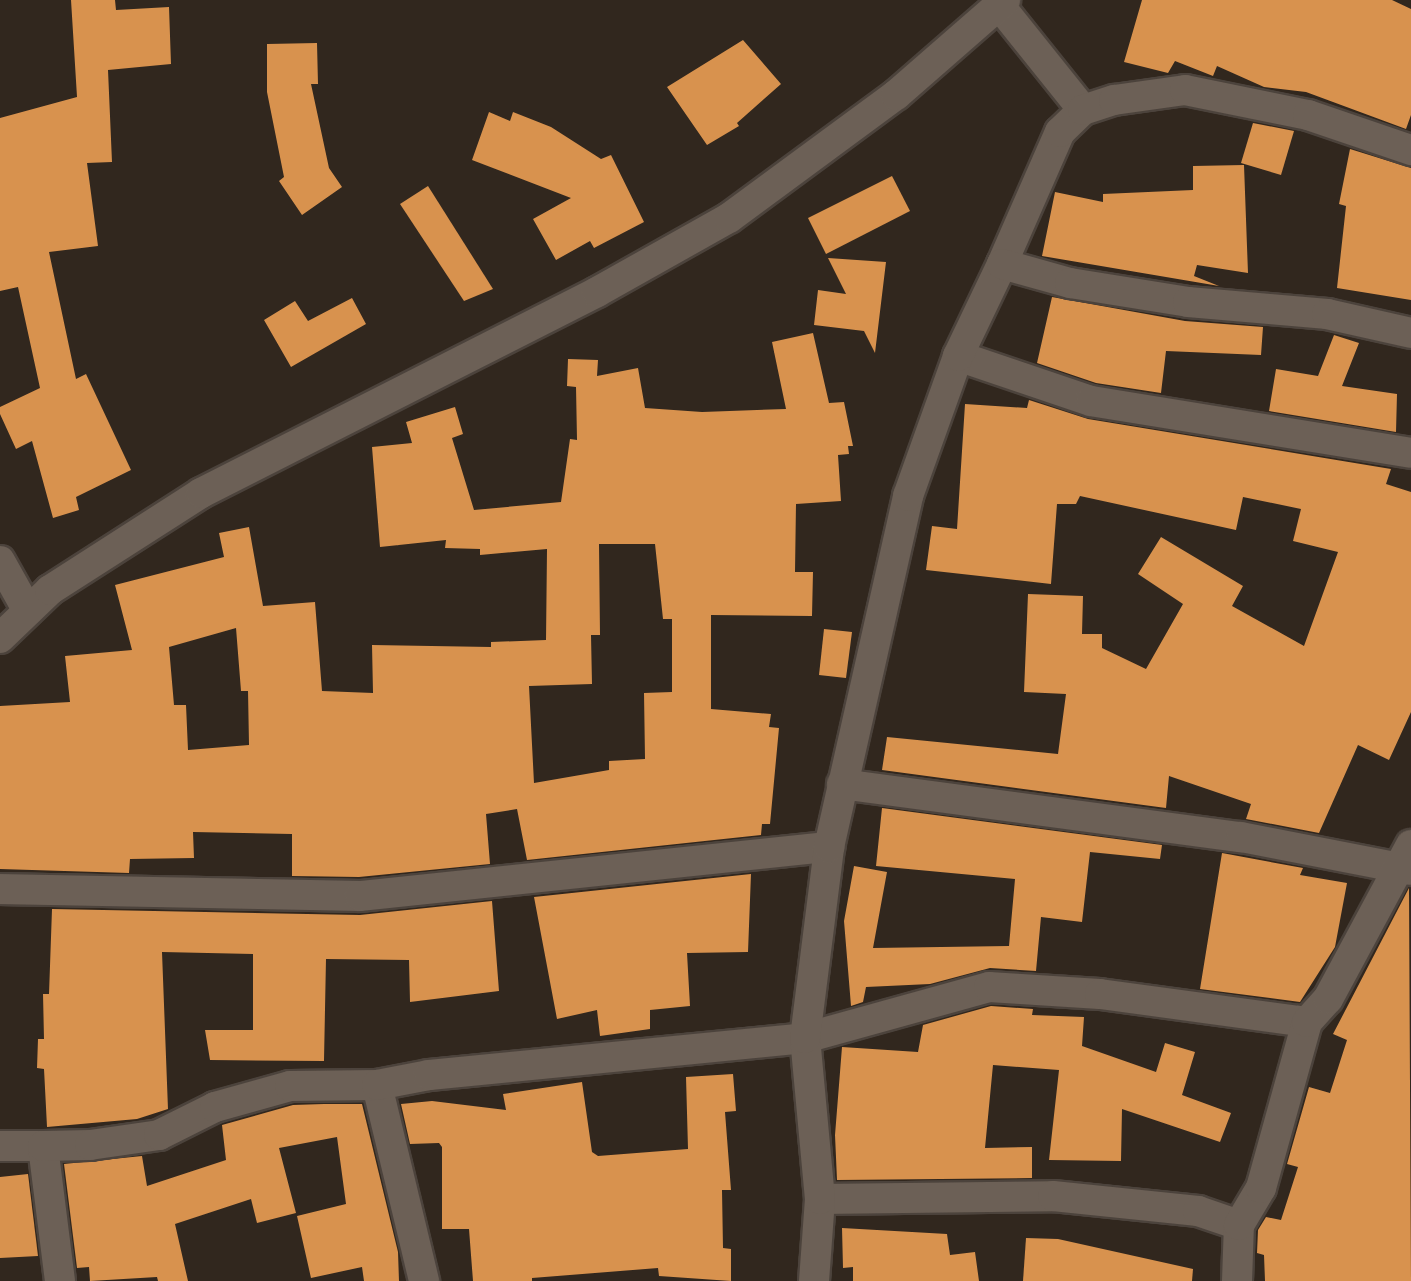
<!DOCTYPE html>
<style>
body{margin:0}
#map{position:relative;width:1411px;height:1281px;overflow:hidden;background:#31271e;font-family:Commissioner,sans-serif}
div>[style]{position:absolute}
.building>*{inset:0;background:#d8924e}
.roads{filter:drop-shadow(2px 0 #4c433c) drop-shadow(-2px 0 #4c433c) drop-shadow(0 2px #4c433c) drop-shadow(0 -2px #4c433c)}
.minor>*{height:30px;margin:-15px;padding:0 15px;transform-origin:15px;border-radius:15px;background:#6c6056}
span{translate:-50% -50%;white-space:nowrap;text-align:center;line-height:1.15;-webkit-text-stroke:10px #16110d;paint-order:stroke}
</style>
<div id="map">
<div class="building">
<i style="clip-path:polygon(71px 0,115px 0,116px 10px,169px 7px,171px 64px,108px 70px,112px 162px,87px 163px,98px 246px,49px 252px,76px 379px,86px 374px,131px 470px,76px 497px,79px 510px,53px 518px,32px 441px,16px 449px,0 414px,0 407px,40px 388px,18px 287px,0 291px,0 118px,77px 97px)"></i>
<i style="clip-path:polygon(1142px 0,1392px 0,1411px 9px,1411px 115px,1406px 129px,1306px 92px,1264px 87px,1217px 66px,1213px 76px,1175px 61px,1168px 73px,1124px 62px)"></i>
<i style="clip-path:polygon(743px 40px,781px 84px,737px 123px,739px 126px,707px 145px,667px 87px)"></i>
<i style="clip-path:polygon(317px 43px,318px 84px,311px 84px,329px 168px,342px 187px,302px 215px,279px 181px,284px 177px,267px 92px,267px 44px)"></i>
<i style="clip-path:polygon(489px 112px,510px 121px,513px 112px,551px 127px,601px 159px,611px 155px,644px 222px,594px 248px,590px 241px,556px 260px,533px 219px,571px 198px,472px 160px)"></i>
<i style="clip-path:polygon(1253px 123px,1294px 131px,1281px 175px,1241px 163px)"></i>
<i style="clip-path:polygon(1350px 149px,1411px 168px,1411px 300px,1337px 288px,1346px 206px,1339px 204px)"></i>
<i style="clip-path:polygon(1244px 165px,1248px 273px,1197px 265px,1194px 276px,1219px 286px,1042px 256px,1055px 192px,1103px 202px,1103px 194px,1193px 190px,1193px 166px)"></i>
<i style="clip-path:polygon(892px 176px,910px 211px,826px 254px,808px 218px)"></i>
<i style="clip-path:polygon(428px 186px,493px 289px,464px 301px,400px 204px)"></i>
<i style="clip-path:polygon(828px 258px,886px 262px,875px 353px,864px 331px,814px 325px,818px 290px,846px 294px)"></i>
<i style="clip-path:polygon(1052px 297px,1185px 321px,1263px 327px,1261px 355px,1166px 351px,1161px 393px,1096px 383px,1037px 363px)"></i>
<i style="clip-path:polygon(352px 298px,366px 324px,291px 367px,264px 320px,295px 301px,308px 321px)"></i>
<i style="clip-path:polygon(evenodd,813px 333px,829px 403px,844px 402px,853px 446px,848px 446px,849px 454px,838px 455px,841px 501px,796px 504px,795px 572px,813px 572px,812px 616px,711px 615px,711px 709px,771px 714px,769px 727px,779px 728px,770px 824px,762px 824px,761px 835px,527px 860px,517px 809px,486px 814px,490px 864px,359px 877px,292px 876px,292px 834px,193px 832px,194px 858px,130px 859px,129px 873px,0 869px,0 706px,70px 702px,65px 656px,132px 650px,115px 585px,224px 557px,219px 533px,249px 527px,263px 606px,315px 602px,322px 691px,373px 693px,372px 645px,491px 647px,491px 642px,546px 640px,547px 549px,480px 555px,480px 549px,445px 548px,446px 540px,380px 547px,372px 447px,412px 443px,406px 422px,455px 407px,463px 434px,452px 438px,474px 510px,561px 502px,570px 439px,577px 440px,576px 387px,567px 386px,568px 359px,598px 360px,597px 376px,638px 368px,645px 408px,702px 412px,786px 409px,772px 342px,813px 333px,599px 544px,655px 544px,663px 619px,672px 619px,672px 692px,644px 693px,645px 759px,609px 761px,609px 770px,534px 783px,529px 686px,592px 684px,591px 635px,600px 635px,599px 544px,813px 333px,236px 628px,241px 691px,248px 691px,249px 745px,188px 750px,186px 705px,174px 705px,169px 647px,236px 628px)"></i>
<i style="clip-path:polygon(1334px 335px,1359px 343px,1342px 386px,1397px 394px,1396px 432px,1269px 411px,1276px 369px,1318px 376px)"></i>
<i style="clip-path:polygon(1029px 400px,1088px 419px,1391px 469px,1386px 484px,1411px 492px,1411px 712px,1389px 760px,1358px 745px,1319px 833px,1246px 819px,1251px 804px,1169px 776px,1166px 808px,882px 770px,887px 737px,1058px 754px,1066px 694px,1024px 692px,1028px 594px,1083px 596px,1082px 634px,1102px 634px,1102px 648px,1146px 669px,1183px 604px,1138px 574px,1161px 537px,1243px 586px,1232px 606px,1304px 646px,1338px 552px,1293px 541px,1301px 509px,1243px 497px,1236px 530px,1080px 496px,1076px 504px,1057px 504px,1051px 584px,926px 570px,932px 526px,957px 529px,965px 404px,1027px 408px)"></i>
<i style="clip-path:polygon(824px 629px,852px 632px,846px 678px,819px 675px)"></i>
<i style="clip-path:polygon(882px 808px,1162px 845px,1160px 859px,1090px 852px,1082px 922px,1041px 917px,1036px 971px,990px 968px,930px 984px,866px 987px,863px 1002px,851px 1006px,844px 921px,854px 866px,887px 872px,873px 948px,1009px 946px,1015px 879px,876px 866px)"></i>
<i style="clip-path:polygon(1222px 853px,1303px 868px,1300px 875px,1347px 883px,1335px 947px,1300px 1002px,1200px 989px)"></i>
<i style="clip-path:polygon(751px 874px,748px 952px,687px 953px,690px 1006px,650px 1010px,650px 1029px,600px 1036px,597px 1010px,557px 1019px,534px 897px)"></i>
<i style="clip-path:polygon(1409px 888px,1411px 1281px,1265px 1281px,1264px 1255px,1257px 1253px,1258px 1230px,1266px 1217px,1281px 1220px,1298px 1167px,1287px 1164px,1309px 1087px,1330px 1093px,1347px 1040px,1333px 1034px)"></i>
<i style="clip-path:polygon(492px 901px,499px 991px,410px 1002px,409px 960px,326px 959px,324px 1061px,210px 1060px,205px 1030px,253px 1030px,253px 954px,162px 952px,168px 1109px,137px 1119px,47px 1127px,44px 1069px,37px 1068px,38px 1039px,44px 1039px,43px 994px,49px 994px,52px 909px,360px 915px)"></i>
<i style="clip-path:polygon(991px 1006px,1033px 1009px,1032px 1015px,1084px 1017px,1082px 1046px,1156px 1072px,1165px 1043px,1195px 1052px,1182px 1095px,1231px 1113px,1220px 1142px,1122px 1109px,1121px 1161px,1049px 1160px,1059px 1070px,993px 1065px,985px 1148px,1032px 1147px,1032px 1178px,837px 1180px,835px 1135px,842px 1047px,918px 1052px,923px 1025px)"></i>
<i style="clip-path:polygon(733px 1074px,736px 1111px,725px 1112px,731px 1190px,722px 1190px,723px 1248px,731px 1249px,731px 1281px,659px 1276px,658px 1268px,532px 1278px,532px 1281px,473px 1281px,469px 1229px,442px 1229px,442px 1147px,439px 1143px,410px 1144px,401px 1104px,432px 1101px,506px 1110px,503px 1094px,582px 1082px,592px 1152px,598px 1156px,688px 1149px,686px 1077px)"></i>
<i style="clip-path:polygon(324px 1104px,362px 1104px,398px 1252px,399px 1281px,364px 1281px,362px 1267px,311px 1278px,297px 1216px,346px 1204px,337px 1137px,279px 1148px,296px 1213px,257px 1223px,251px 1199px,175px 1224px,188px 1281px,158px 1281px,157px 1277px,90px 1281px,89px 1267px,77px 1268px,64px 1164px,142px 1156px,147px 1186px,226px 1160px,222px 1125px,293px 1105px)"></i>
<i style="clip-path:polygon(28px 1174px,38px 1256px,0 1258px,0 1177px)"></i>
<i style="clip-path:polygon(842px 1228px,947px 1234px,950px 1255px,975px 1252px,979px 1281px,853px 1281px,853px 1267px,843px 1268px)"></i>
<i style="clip-path:polygon(1026px 1238px,1058px 1239px,1193px 1269px,1192px 1281px,1023px 1281px)"></i>
</div>
<div class="roads">
<div class="minor">
<i style="left:999px;top:5px;width:134px;rotate:51.3deg"></i>
<i style="left:1002px;top:264px;width:144px;rotate:-66.3deg"></i>
<i style="left:1060px;top:132px;width:32px;rotate:-44deg"></i>
<i style="left:1083px;top:110px;width:33px;rotate:-18deg"></i>
<i style="left:1114px;top:100px;width:72px;rotate:-8deg"></i>
<i style="left:1185px;top:90px;width:126px;rotate:11.5deg"></i>
<i style="left:1308px;top:115px;width:109px;rotate:18.8deg"></i>
<i style="left:958px;top:356px;width:140px;rotate:18.7deg"></i>
<i style="left:1091px;top:401px;width:324px;rotate:9.2deg"></i>
<i style="left:0;top:561px;width:57px;rotate:60.8deg"></i>
<i style="left:0;top:638px;width:69px;rotate:-43.8deg"></i>
<i style="left:50px;top:590px;width:179px;rotate:-32.7deg"></i>
<i style="left:201px;top:493px;width:444px;rotate:-26.9deg"></i>
<i style="left:597px;top:292px;width:151px;rotate:-29.3deg"></i>
<i style="left:729px;top:218px;width:207px;rotate:-36.4deg"></i>
<i style="left:896px;top:95px;width:145px;rotate:-41.1deg"></i>
<i style="left:842px;top:784px;width:403px;rotate:7.6deg"></i>
<i style="left:1241px;top:837px;width:173px;rotate:11deg"></i>
<i style="left:0;top:889px;width:360px;rotate:1.1deg"></i>
<i style="left:360px;top:896px;width:472px;rotate:-6deg"></i>
<i style="left:377px;top:1085px;width:202px;rotate:76.5deg"></i>
<i style="left:0;top:1146px;width:43px"></i>
<i style="left:820px;top:1199px;width:233px;rotate:-0.7deg"></i>
<i style="left:1053px;top:1196px;width:146px;rotate:5.9deg"></i>
<i style="left:1198px;top:1211px;width:43px;rotate:18.9deg"></i>
<i style="left:60px;top:1281px;width:136px;rotate:-97.2deg"></i>
<i style="left:43px;top:1146px;width:47px;rotate:-1.2deg"></i>
<i style="left:90px;top:1145px;width:70px;rotate:-8.2deg"></i>
<i style="left:159px;top:1135px;width:63px;rotate:-26.6deg"></i>
<i style="left:215px;top:1107px;width:78px;rotate:-15.6deg"></i>
<i style="left:290px;top:1086px;width:87px;rotate:-0.7deg"></i>
<i style="left:377px;top:1085px;width:53px;rotate:-10.9deg"></i>
<i style="left:429px;top:1075px;width:378px;rotate:-5.6deg"></i>
<i style="left:805px;top:1038px;width:191px;rotate:-15.5deg"></i>
<i style="left:989px;top:987px;width:111px;rotate:3.6deg"></i>
<i style="left:1100px;top:994px;width:209px;rotate:7.7deg"></i>
<i style="left:814px;top:1281px;width:82px;rotate:-85.8deg"></i>
<i style="left:820px;top:1199px;width:162px;rotate:-95.3deg"></i>
<i style="left:805px;top:1038px;width:193px;rotate:-82.8deg"></i>
<i style="left:829px;top:847px;width:360px;rotate:-77.3deg"></i>
<i style="left:908px;top:496px;width:149px;rotate:-70.3deg"></i>
<i style="left:958px;top:356px;width:102px;rotate:-64.4deg"></i>
<i style="left:1002px;top:264px;width:71px;rotate:15.6deg"></i>
<i style="left:1070px;top:283px;width:120px;rotate:9.1deg"></i>
<i style="left:1188px;top:302px;width:140px;rotate:4.9deg"></i>
<i style="left:1327px;top:314px;width:86px;rotate:12.7deg"></i>
<i style="left:1237px;top:1281px;width:56px;rotate:-88deg"></i>
<i style="left:1239px;top:1225px;width:43px;rotate:-59.3deg"></i>
<i style="left:1261px;top:1188px;width:172px;rotate:-74.5deg"></i>
<i style="left:1307px;top:1022px;width:31px;rotate:-48deg"></i>
<i style="left:1328px;top:999px;width:175px;rotate:-61.7deg"></i>
</div>
</div>
</div>
